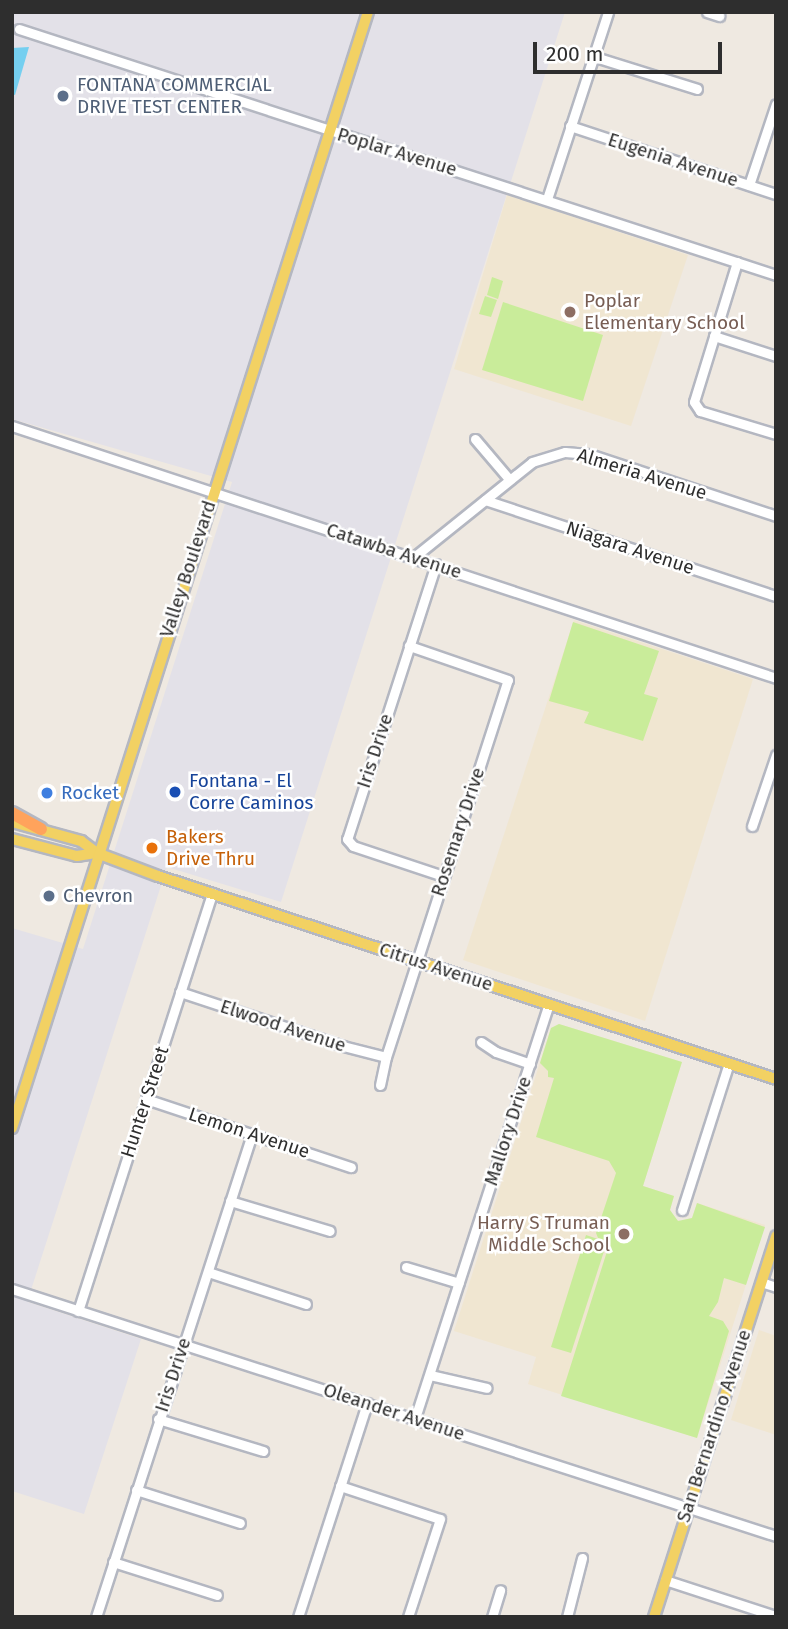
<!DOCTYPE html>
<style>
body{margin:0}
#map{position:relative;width:788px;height:1629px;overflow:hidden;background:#efe9e1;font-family:"Fira Sans",sans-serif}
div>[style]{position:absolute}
.industrial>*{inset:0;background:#e3e1e8}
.education>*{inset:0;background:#f0e6d1}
.pitch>*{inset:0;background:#c9ec9a}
.water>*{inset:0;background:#75cff0}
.roads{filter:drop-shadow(2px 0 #b4b7c1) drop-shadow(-2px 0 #b4b7c1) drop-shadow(0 2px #b4b7c1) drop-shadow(0 -2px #b4b7c1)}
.minor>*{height:9px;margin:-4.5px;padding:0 4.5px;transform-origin:4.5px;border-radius:4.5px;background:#fff}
.major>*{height:10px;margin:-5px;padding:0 5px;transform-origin:5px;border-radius:5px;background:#f2d163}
.highway>*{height:12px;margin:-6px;padding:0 6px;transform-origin:6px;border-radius:6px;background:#ffa35c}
.dots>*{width:19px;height:19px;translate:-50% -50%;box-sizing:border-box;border:4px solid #fff;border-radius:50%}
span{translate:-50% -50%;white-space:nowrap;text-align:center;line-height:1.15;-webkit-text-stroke:5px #fff;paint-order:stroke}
.service-label{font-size:19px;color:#4e5e75}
.left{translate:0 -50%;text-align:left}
.street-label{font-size:19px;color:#2e2e2e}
.education-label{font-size:19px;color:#785e54}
.right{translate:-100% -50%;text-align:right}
.transit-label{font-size:19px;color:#164399}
.shop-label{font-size:19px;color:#366cbe}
.food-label{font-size:19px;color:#c56008}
.frame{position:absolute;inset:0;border:14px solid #2e2e2e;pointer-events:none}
.scale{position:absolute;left:533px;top:42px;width:189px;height:32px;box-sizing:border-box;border:4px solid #2e2e2e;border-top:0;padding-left:9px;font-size:21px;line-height:24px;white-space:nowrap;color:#2e2e2e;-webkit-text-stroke:5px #fff;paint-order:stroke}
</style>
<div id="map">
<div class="industrial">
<i style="clip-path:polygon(12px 12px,565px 12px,281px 902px,167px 867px,31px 1290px,28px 1302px,141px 1339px,84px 1514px,12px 1491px,12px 928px,83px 949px,232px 482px,12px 419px)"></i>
</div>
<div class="education">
<i style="clip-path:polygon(507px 195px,688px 255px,631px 426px,454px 369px)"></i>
<i style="clip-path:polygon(574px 620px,753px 679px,645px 1021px,463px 960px)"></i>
<i style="clip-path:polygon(559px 1024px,682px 1062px,643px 1186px,674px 1196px,670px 1210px,674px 1218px,682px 1222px,692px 1218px,697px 1203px,765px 1225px,697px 1438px,528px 1384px,536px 1357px,454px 1331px,551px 1028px)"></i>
<i style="clip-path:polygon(759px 1330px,776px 1336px,776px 1435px,731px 1420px)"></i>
</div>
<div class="pitch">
<i style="clip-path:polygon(492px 277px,503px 281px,498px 299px,487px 295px)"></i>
<i style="clip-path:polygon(485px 296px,497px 300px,491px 317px,479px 314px)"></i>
<i style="clip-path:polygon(503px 302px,603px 335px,583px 401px,482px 370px)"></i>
<i style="clip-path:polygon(573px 622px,659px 651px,644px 694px,658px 698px,643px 741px,584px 723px,589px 712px,549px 701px)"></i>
<i style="clip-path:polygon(559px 1024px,682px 1062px,643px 1186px,674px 1196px,670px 1210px,678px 1221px,692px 1218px,697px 1203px,765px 1227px,746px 1285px,724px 1278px,718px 1302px,709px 1316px,723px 1321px,729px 1331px,697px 1438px,561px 1396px,610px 1242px,598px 1238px,596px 1233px,616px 1173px,609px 1161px,536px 1137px,554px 1078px,548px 1077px,548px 1071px,540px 1063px,551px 1028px)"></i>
<i style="clip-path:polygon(586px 1235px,607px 1242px,571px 1353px,551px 1347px)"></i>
</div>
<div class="water">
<i style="clip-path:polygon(29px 47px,15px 95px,12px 94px,12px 48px)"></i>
</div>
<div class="roads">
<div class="minor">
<i style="left:707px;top:12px;width:13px;rotate:18deg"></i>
<i style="left:19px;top:29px;width:796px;rotate:18deg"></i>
<i style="left:592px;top:56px;width:110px;rotate:17.4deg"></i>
<i style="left:570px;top:126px;width:217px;rotate:18.3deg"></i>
<i style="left:749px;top:185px;width:85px;rotate:-71.6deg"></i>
<i style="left:547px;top:199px;width:197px;rotate:-71.9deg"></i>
<i style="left:737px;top:262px;width:146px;rotate:107.1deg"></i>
<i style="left:694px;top:402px;width:11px;rotate:56deg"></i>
<i style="left:700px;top:411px;width:79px;rotate:16.8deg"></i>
<i style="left:714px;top:336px;width:65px;rotate:17.9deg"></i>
<i style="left:12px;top:426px;width:804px;rotate:18.25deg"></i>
<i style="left:475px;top:439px;width:52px;rotate:49.6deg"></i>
<i style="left:485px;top:500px;width:306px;rotate:18.3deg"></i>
<i style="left:414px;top:557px;width:151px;rotate:-38.8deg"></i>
<i style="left:532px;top:462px;width:34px;rotate:-17deg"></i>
<i style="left:565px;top:452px;width:24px;rotate:5deg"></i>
<i style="left:589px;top:454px;width:197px;rotate:18.3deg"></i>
<i style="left:436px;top:564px;width:289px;rotate:107.9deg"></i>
<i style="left:347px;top:839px;width:9px;rotate:49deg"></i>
<i style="left:353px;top:846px;width:95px;rotate:18.4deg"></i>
<i style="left:752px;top:826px;width:75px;rotate:-71.3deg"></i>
<i style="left:180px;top:992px;width:172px;rotate:18.3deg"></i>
<i style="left:343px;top:1046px;width:44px;rotate:14.3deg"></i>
<i style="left:481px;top:1042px;width:18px;rotate:34deg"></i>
<i style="left:496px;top:1052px;width:36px;rotate:19deg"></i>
<i style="left:380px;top:1085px;width:29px;rotate:-78deg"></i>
<i style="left:386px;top:1057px;width:396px;rotate:-72.1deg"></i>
<i style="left:508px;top:680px;width:105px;rotate:-161deg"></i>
<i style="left:146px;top:1099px;width:216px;rotate:18.4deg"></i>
<i style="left:230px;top:1201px;width:104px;rotate:16.7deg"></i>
<i style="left:682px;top:1210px;width:154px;rotate:-72.3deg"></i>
<i style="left:406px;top:1267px;width:55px;rotate:16.8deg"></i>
<i style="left:208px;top:1272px;width:103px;rotate:18.1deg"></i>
<i style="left:761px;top:1282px;width:16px;rotate:18deg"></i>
<i style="left:12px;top:1289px;width:803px;rotate:17.92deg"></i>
<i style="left:78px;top:1311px;width:439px;rotate:-72.2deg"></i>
<i style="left:430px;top:1375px;width:58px;rotate:12.8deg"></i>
<i style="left:415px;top:1418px;width:435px;rotate:-72.1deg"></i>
<i style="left:158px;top:1419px;width:110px;rotate:16.9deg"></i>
<i style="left:340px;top:1486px;width:105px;rotate:18.3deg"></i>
<i style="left:440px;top:1519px;width:103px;rotate:108.1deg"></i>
<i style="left:136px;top:1490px;width:109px;rotate:17.6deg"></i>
<i style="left:113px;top:1562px;width:109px;rotate:17.6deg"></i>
<i style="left:665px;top:1580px;width:117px;rotate:18deg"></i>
<i style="left:96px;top:1617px;width:508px;rotate:-72.1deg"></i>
<i style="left:298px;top:1617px;width:225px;rotate:-72.1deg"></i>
<i style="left:492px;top:1617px;width:28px;rotate:-73deg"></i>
<i style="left:567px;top:1617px;width:61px;rotate:-75.7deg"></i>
</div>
<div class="major">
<i style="left:12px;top:822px;width:72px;rotate:15.4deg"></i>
<i style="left:81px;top:841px;width:20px;rotate:37deg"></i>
<i style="left:97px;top:853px;width:65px;rotate:20.7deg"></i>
<i style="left:158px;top:876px;width:650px;rotate:18.18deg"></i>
<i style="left:12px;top:839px;width:67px;rotate:14.7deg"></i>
<i style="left:77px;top:856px;width:20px;rotate:-9deg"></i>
<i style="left:12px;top:1128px;width:1171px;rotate:-72.31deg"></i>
<i style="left:654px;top:1617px;width:400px;rotate:-72.2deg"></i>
</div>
<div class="highway">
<i style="left:12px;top:813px;width:33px;rotate:29deg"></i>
</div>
</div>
<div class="dots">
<i style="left:63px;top:96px;background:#5c6f8a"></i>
<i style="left:570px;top:312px;background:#8d6e63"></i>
<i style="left:175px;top:792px;background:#1a4fb4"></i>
<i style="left:47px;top:793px;background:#3f7fe0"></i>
<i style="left:152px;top:848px;background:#e8710a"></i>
<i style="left:49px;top:896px;background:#5c6f8a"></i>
<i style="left:624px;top:1234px;background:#8d6e63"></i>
</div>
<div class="service-label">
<span class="left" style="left:77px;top:96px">FONTANA COMMERCIAL<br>DRIVE TEST CENTER</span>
<span class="left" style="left:63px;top:896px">Chevron</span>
</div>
<div class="street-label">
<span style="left:397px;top:152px;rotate:17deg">Poplar Avenue</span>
<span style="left:673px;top:160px;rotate:18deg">Eugenia Avenue</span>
<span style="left:642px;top:474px;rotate:17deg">Almeria Avenue</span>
<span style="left:630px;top:548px;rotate:18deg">Niagara Avenue</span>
<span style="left:394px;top:551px;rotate:18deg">Catawba Avenue</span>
<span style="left:188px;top:569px;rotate:-72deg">Valley Boulevard</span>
<span style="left:375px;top:751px;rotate:-72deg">Iris Drive</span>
<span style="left:458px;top:832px;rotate:-72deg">Rosemary Drive</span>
<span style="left:436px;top:967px;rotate:18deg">Citrus Avenue</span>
<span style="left:283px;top:1026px;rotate:18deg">Elwood Avenue</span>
<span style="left:145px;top:1102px;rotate:-72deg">Hunter Street</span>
<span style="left:508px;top:1131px;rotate:-72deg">Mallory Drive</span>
<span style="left:249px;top:1133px;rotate:18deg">Lemon Avenue</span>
<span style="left:173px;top:1375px;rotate:-72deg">Iris Drive</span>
<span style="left:394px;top:1412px;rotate:18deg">Oleander Avenue</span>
<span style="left:714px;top:1426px;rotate:-72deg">San Bernardino Avenue</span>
</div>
<div class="education-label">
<span class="left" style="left:584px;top:312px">Poplar<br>Elementary School</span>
<span class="right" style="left:610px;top:1234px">Harry S Truman<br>Middle School</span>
</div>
<div class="transit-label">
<span class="left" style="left:189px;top:792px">Fontana - El<br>Corre Caminos</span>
</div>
<div class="shop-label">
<span class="left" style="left:61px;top:793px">Rocket</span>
</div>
<div class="food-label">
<span class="left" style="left:166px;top:848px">Bakers<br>Drive Thru</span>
</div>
<div class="frame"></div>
<div class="scale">200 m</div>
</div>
